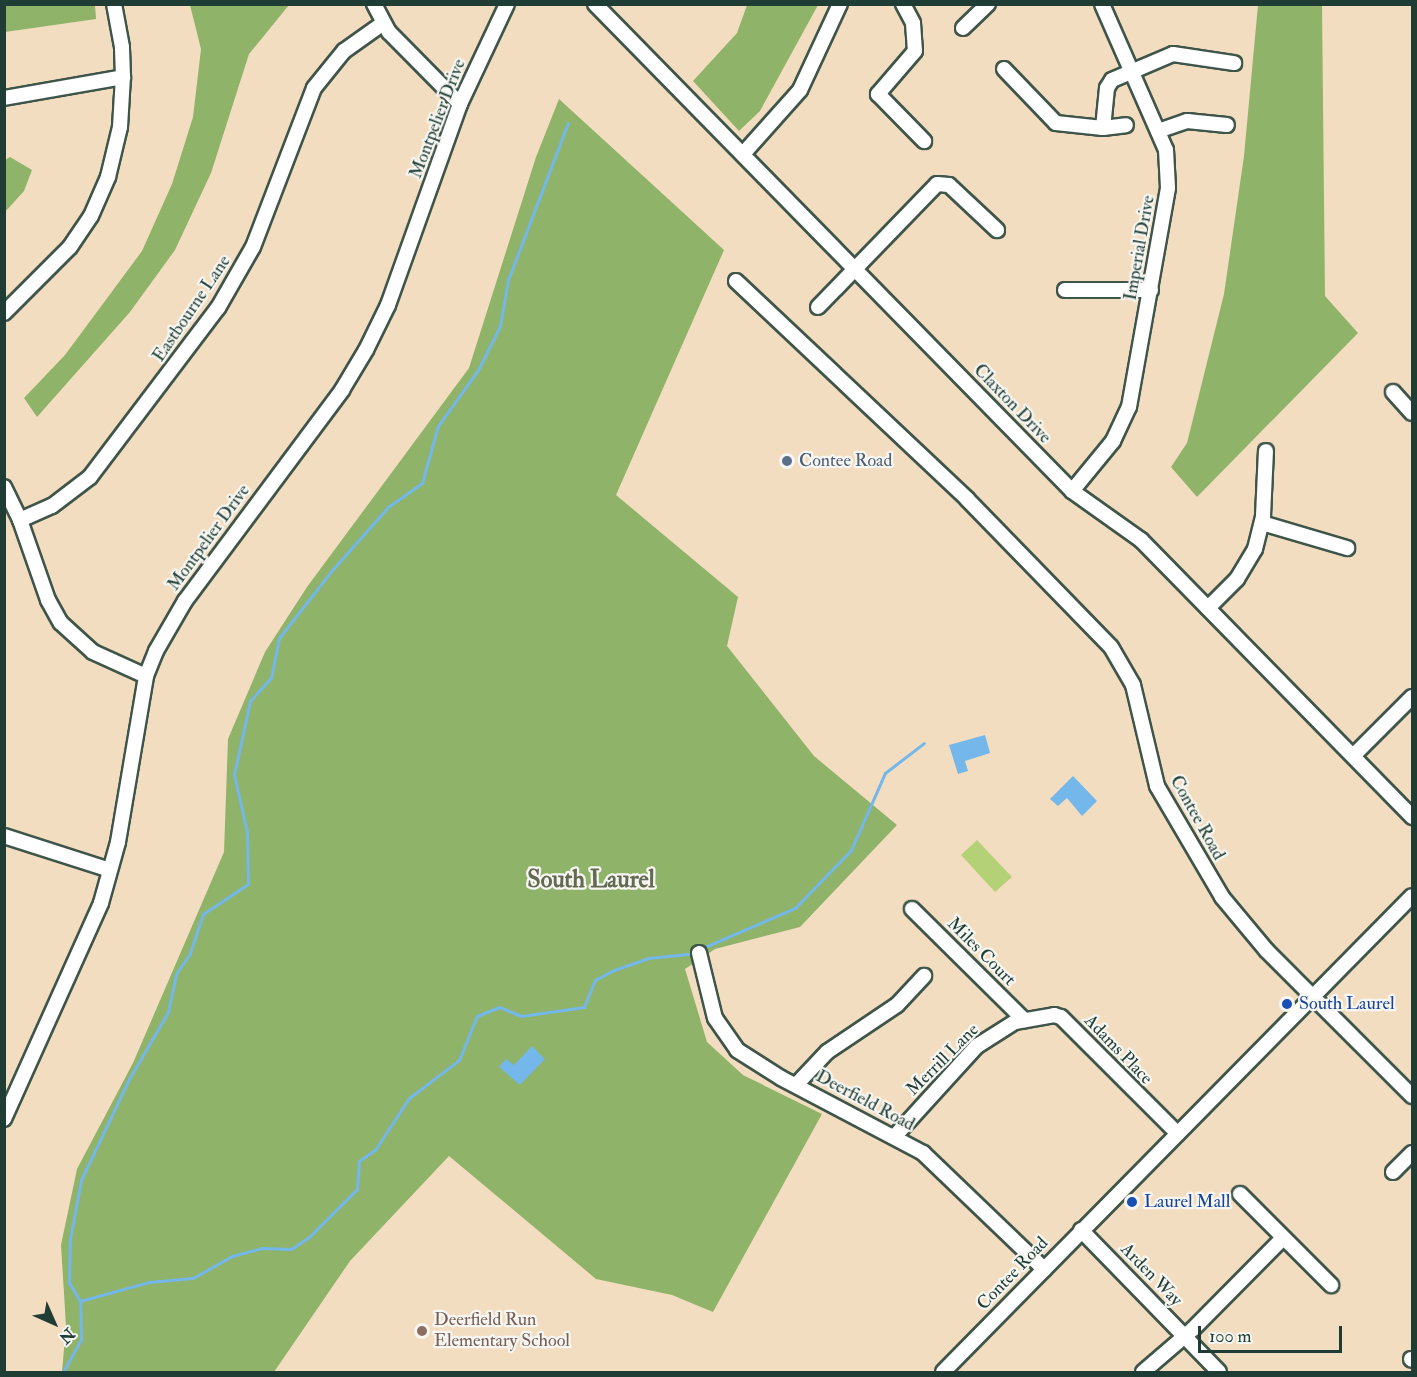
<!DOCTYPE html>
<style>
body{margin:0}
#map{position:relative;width:1417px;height:1377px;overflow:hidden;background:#f3ddc0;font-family:"IM FELL Double Pica",serif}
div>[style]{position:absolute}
.green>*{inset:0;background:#b4d177}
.forest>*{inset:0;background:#8fb368}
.water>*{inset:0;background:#74b7ea}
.stream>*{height:3px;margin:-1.5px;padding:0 1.5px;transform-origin:1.5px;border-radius:1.5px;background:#74b7ea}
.roads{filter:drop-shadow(2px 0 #3f5549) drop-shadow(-2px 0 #3f5549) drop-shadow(0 2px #3f5549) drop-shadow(0 -2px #3f5549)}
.minor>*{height:14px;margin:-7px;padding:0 7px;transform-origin:7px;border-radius:7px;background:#fff}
.dots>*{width:16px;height:16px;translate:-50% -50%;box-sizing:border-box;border:3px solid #f6f6f2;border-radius:50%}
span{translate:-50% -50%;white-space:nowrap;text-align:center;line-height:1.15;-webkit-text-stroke:4.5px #f6f6f2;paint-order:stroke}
.street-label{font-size:18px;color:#1f3d34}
.service-label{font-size:18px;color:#4e5e75}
.left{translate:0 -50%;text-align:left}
.transit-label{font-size:18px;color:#164399}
.education-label{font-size:18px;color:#785e54}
.district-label{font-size:24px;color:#646952;font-weight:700}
.frame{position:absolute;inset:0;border:6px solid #1f3d34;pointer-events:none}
.north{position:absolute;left:24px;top:1293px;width:60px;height:60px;-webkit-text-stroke:4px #f6f6f2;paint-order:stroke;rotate:135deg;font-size:16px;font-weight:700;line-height:24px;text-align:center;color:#1f3d34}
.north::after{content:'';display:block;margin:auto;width:21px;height:27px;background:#1f3d34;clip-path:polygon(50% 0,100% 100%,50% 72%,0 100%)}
.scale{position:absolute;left:1198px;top:1326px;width:144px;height:27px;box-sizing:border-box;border:3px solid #1f3d34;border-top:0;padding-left:8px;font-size:18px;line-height:21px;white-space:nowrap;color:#1f3d34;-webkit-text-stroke:4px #f6f6f2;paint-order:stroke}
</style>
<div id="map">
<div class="green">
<i style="clip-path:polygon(977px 840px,1012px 877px,995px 892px,961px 855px)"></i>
</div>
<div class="forest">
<i style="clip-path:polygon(4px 5px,95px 5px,96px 19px,5px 32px)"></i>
<i style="clip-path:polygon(190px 5px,289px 5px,249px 54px,211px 173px,175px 250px,130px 312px,37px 417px,24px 398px,65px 355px,142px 251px,172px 184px,193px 117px,201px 49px)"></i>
<i style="clip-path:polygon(747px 5px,818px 5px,760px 111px,739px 131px,693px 81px,737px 33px)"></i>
<i style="clip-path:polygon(1258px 5px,1322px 5px,1325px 296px,1358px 333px,1197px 497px,1171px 467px,1187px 443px,1224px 294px,1244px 156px)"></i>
<i style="clip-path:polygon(559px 99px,724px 250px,616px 495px,738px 597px,727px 646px,814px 756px,897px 825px,800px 927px,715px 949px,685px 969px,707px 1042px,743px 1075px,822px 1114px,713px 1312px,672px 1295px,596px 1279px,449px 1156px,350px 1261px,274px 1372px,62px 1372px,66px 1326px,61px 1245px,77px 1169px,133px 1063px,224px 852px,228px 739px,265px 652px,307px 587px,469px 368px,536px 157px)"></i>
<i style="clip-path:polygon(10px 157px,32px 170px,24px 191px,5px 212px,5px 160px)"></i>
</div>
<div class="water">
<i style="clip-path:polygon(985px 735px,990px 753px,965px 761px,968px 771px,958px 774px,949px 745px)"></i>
<i style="clip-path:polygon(1073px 776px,1097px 801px,1082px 816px,1067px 798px,1058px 806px,1050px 799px)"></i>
<i style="clip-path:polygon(532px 1046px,545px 1059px,520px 1085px,499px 1067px,506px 1059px,514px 1065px)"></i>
</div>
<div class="stream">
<i style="left:707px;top:946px;width:96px;rotate:-23.4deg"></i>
<i style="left:795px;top:908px;width:81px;rotate:-46deg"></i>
<i style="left:851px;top:850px;width:84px;rotate:-66.2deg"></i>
<i style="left:885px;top:773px;width:49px;rotate:-37.6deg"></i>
<i style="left:80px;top:1301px;width:21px;rotate:-121deg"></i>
<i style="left:69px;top:1283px;width:44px;rotate:-88.7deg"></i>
<i style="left:70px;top:1239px;width:60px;rotate:-79.4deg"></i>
<i style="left:81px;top:1180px;width:112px;rotate:-64.6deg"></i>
<i style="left:129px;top:1079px;width:78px;rotate:-59.8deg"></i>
<i style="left:168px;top:1012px;width:39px;rotate:-78deg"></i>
<i style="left:176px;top:974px;width:25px;rotate:-56deg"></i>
<i style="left:190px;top:953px;width:41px;rotate:-71.6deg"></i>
<i style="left:203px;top:914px;width:54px;rotate:-33.7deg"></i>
<i style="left:248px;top:884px;width:52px;rotate:-91.1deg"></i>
<i style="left:247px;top:832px;width:58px;rotate:-102.8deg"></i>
<i style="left:234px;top:775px;width:76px;rotate:-77.8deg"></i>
<i style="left:250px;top:701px;width:31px;rotate:-48deg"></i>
<i style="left:271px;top:678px;width:41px;rotate:-78.7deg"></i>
<i style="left:279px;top:638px;width:88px;rotate:-52deg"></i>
<i style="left:333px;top:569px;width:83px;rotate:-48.4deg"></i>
<i style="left:388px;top:507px;width:42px;rotate:-35.2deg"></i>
<i style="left:422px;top:483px;width:59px;rotate:-74.3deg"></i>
<i style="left:438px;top:426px;width:69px;rotate:-54.5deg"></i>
<i style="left:478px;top:370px;width:49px;rotate:-63.4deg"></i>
<i style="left:500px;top:326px;width:47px;rotate:-80.1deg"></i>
<i style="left:508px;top:280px;width:168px;rotate:-69.1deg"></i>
<i style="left:63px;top:1372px;width:37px;rotate:-61deg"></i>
<i style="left:81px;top:1340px;width:39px;rotate:-91deg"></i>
<i style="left:80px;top:1301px;width:72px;rotate:-15.4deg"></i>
<i style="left:149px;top:1282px;width:44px;rotate:-5.2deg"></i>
<i style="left:193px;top:1278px;width:45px;rotate:-29.4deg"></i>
<i style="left:232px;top:1256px;width:31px;rotate:-15deg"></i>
<i style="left:262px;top:1248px;width:29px;rotate:2deg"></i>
<i style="left:291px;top:1249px;width:23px;rotate:-34deg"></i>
<i style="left:310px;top:1236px;width:66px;rotate:-45deg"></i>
<i style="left:357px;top:1189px;width:28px;rotate:-86deg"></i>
<i style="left:359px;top:1161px;width:19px;rotate:-35deg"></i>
<i style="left:375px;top:1150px;width:62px;rotate:-56.8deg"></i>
<i style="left:409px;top:1098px;width:63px;rotate:-37.2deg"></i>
<i style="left:459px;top:1060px;width:48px;rotate:-67.8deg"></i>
<i style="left:477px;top:1016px;width:24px;rotate:-22deg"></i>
<i style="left:499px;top:1007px;width:24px;rotate:22deg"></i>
<i style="left:521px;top:1016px;width:64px;rotate:-8.1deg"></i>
<i style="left:584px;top:1007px;width:29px;rotate:-68deg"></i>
<i style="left:595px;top:980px;width:21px;rotate:-28deg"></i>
<i style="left:614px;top:970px;width:36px;rotate:-19deg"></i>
<i style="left:648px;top:958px;width:40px;rotate:-5.7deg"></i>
</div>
<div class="roads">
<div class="minor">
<i style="left:374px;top:4px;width:32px;rotate:62deg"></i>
<i style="left:389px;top:32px;width:101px;rotate:45.4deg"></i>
<i style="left:595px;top:4px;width:682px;rotate:45.59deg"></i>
<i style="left:1072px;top:491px;width:85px;rotate:35.4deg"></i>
<i style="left:1141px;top:540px;width:388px;rotate:45.6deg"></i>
<i style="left:903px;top:4px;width:21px;rotate:62deg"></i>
<i style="left:913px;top:23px;width:28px;rotate:86deg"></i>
<i style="left:915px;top:51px;width:57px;rotate:130.7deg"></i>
<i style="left:878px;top:94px;width:66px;rotate:45.6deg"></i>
<i style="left:963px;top:28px;width:35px;rotate:-44deg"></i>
<i style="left:1004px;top:69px;width:75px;rotate:46.1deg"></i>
<i style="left:1056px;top:123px;width:47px;rotate:6.1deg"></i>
<i style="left:1103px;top:128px;width:23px;rotate:-7deg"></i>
<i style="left:4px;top:98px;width:121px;rotate:-10deg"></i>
<i style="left:1103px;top:128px;width:40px;rotate:-84.3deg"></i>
<i style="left:1107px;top:88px;width:9px;rotate:-58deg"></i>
<i style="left:1112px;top:80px;width:66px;rotate:-23.1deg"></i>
<i style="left:1173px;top:54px;width:62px;rotate:8.4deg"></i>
<i style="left:1158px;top:131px;width:31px;rotate:-19deg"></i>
<i style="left:1187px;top:121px;width:40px;rotate:5.7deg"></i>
<i style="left:743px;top:154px;width:86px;rotate:-48.3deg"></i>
<i style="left:800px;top:90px;width:95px;rotate:-65.1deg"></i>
<i style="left:736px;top:281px;width:318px;rotate:43.3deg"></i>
<i style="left:967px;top:499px;width:206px;rotate:45.8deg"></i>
<i style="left:1111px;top:647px;width:44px;rotate:59.9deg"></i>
<i style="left:1133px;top:685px;width:104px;rotate:76.6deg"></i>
<i style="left:1157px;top:786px;width:129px;rotate:59.6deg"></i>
<i style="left:1222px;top:897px;width:70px;rotate:50.2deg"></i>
<i style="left:1267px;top:951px;width:205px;rotate:45deg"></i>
<i style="left:1065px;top:290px;width:86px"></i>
<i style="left:818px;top:307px;width:171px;rotate:-45.9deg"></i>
<i style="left:937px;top:184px;width:12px;rotate:5deg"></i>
<i style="left:949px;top:185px;width:66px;rotate:43.2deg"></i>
<i style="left:4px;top:313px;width:93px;rotate:-45deg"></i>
<i style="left:70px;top:247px;width:37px;rotate:-56deg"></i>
<i style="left:91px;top:216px;width:43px;rotate:-66.4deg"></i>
<i style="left:108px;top:177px;width:51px;rotate:-76.5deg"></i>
<i style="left:120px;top:127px;width:50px;rotate:-86.6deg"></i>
<i style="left:123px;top:77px;width:30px;rotate:-92deg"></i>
<i style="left:122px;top:47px;width:44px;rotate:-100.5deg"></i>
<i style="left:1393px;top:392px;width:28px;rotate:48deg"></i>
<i style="left:4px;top:487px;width:37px;rotate:64deg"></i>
<i style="left:20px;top:520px;width:85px;rotate:70.7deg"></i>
<i style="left:48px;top:600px;width:26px;rotate:61deg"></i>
<i style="left:61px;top:623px;width:43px;rotate:42.2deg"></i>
<i style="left:93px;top:652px;width:58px;rotate:24.4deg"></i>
<i style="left:1072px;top:491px;width:65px;rotate:-50.6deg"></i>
<i style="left:1113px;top:441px;width:38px;rotate:-65deg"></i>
<i style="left:1129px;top:407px;width:222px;rotate:-79.9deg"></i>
<i style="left:1168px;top:188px;width:38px;rotate:-93deg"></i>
<i style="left:1166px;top:150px;width:159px;rotate:-113.7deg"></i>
<i style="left:20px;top:520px;width:35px;rotate:-24deg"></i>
<i style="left:52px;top:506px;width:48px;rotate:-37.3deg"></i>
<i style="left:90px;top:477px;width:212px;rotate:-52.9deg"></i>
<i style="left:218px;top:308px;width:70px;rotate:-60.2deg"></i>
<i style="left:253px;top:247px;width:170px;rotate:-69deg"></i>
<i style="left:314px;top:88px;width:48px;rotate:-51deg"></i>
<i style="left:344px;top:51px;width:47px;rotate:-35.4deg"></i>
<i style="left:1262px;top:523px;width:89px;rotate:16.4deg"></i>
<i style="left:1208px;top:608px;width:41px;rotate:-45deg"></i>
<i style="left:1237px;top:579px;width:35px;rotate:-59deg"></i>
<i style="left:1255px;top:549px;width:34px;rotate:-76deg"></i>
<i style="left:1263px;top:516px;width:65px;rotate:-87.4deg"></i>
<i style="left:1354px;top:755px;width:82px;rotate:-45deg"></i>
<i style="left:4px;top:836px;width:111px;rotate:17.8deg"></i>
<i style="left:912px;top:909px;width:158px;rotate:44.7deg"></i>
<i style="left:699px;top:953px;width:67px;rotate:76.2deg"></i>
<i style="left:715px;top:1018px;width:39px;rotate:55deg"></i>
<i style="left:737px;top:1050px;width:52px;rotate:32.5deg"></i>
<i style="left:781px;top:1078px;width:161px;rotate:27.8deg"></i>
<i style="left:923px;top:1153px;width:168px;rotate:43.8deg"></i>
<i style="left:796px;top:1085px;width:45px;rotate:-46.8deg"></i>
<i style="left:827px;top:1052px;width:84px;rotate:-33.9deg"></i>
<i style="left:897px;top:1005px;width:40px;rotate:-47deg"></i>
<i style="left:4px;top:1119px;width:237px;rotate:-65.8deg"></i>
<i style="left:101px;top:903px;width:63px;rotate:-74.4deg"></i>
<i style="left:118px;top:842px;width:168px;rotate:-80.4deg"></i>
<i style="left:146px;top:676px;width:27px;rotate:-68deg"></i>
<i style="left:156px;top:651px;width:58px;rotate:-59.9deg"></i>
<i style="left:185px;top:601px;width:263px;rotate:-53.3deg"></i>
<i style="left:342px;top:390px;width:47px;rotate:-59deg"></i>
<i style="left:366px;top:350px;width:50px;rotate:-63.9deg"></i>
<i style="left:388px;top:305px;width:214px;rotate:-70.3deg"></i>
<i style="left:460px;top:104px;width:110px;rotate:-64.8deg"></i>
<i style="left:895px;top:1136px;width:122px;rotate:-47.7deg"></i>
<i style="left:977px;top:1046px;width:45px;rotate:-32.3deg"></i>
<i style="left:1015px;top:1022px;width:40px;rotate:-10deg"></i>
<i style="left:1054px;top:1015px;width:7px;rotate:16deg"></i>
<i style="left:1061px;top:1017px;width:165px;rotate:45deg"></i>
<i style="left:1393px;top:1172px;width:27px;rotate:-45deg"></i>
<i style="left:1240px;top:1194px;width:129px;rotate:45deg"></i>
<i style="left:1081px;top:1230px;width:198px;rotate:45.8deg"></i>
<i style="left:1411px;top:1359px;width:1px;rotate:45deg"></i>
<i style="left:943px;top:1372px;width:668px;rotate:-45.42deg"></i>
<i style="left:1143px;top:1372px;width:66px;rotate:-40.7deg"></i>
<i style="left:1193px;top:1329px;width:128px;rotate:-45.3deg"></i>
</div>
</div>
<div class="dots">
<i style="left:787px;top:461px;background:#5c6f8a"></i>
<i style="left:1287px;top:1004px;background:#1a4fb4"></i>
<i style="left:1132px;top:1202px;background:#1a4fb4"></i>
<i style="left:422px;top:1331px;background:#8d6e63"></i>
</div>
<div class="street-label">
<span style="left:438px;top:119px;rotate:-69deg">Montpelier Drive</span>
<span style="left:1140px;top:248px;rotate:-80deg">Imperial Drive</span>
<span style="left:192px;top:309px;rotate:-56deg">Eastbourne Lane</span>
<span style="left:1012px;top:404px;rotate:46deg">Claxton Drive</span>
<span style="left:209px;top:538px;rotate:-54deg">Montpelier Drive</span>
<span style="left:1197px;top:818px;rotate:61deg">Contee Road</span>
<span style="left:981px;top:952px;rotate:45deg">Miles Court</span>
<span style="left:1118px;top:1050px;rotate:46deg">Adams Place</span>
<span style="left:943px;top:1060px;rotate:-45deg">Merrill Lane</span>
<span style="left:865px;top:1101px;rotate:28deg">Deerfield Road</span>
<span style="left:1013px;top:1274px;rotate:-46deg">Contee Road</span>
<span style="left:1151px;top:1275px;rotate:46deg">Arden Way</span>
</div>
<div class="service-label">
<span class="left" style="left:799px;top:461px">Contee Road</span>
</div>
<div class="transit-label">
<span class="left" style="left:1299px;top:1004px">South Laurel</span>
<span class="left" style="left:1144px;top:1202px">Laurel Mall</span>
</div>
<div class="education-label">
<span class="left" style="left:434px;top:1331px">Deerfield Run<br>Elementary School</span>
</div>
<div class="district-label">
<span style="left:591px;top:880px">South Laurel</span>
</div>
<div class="frame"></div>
<div class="north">N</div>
<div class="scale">100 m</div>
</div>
